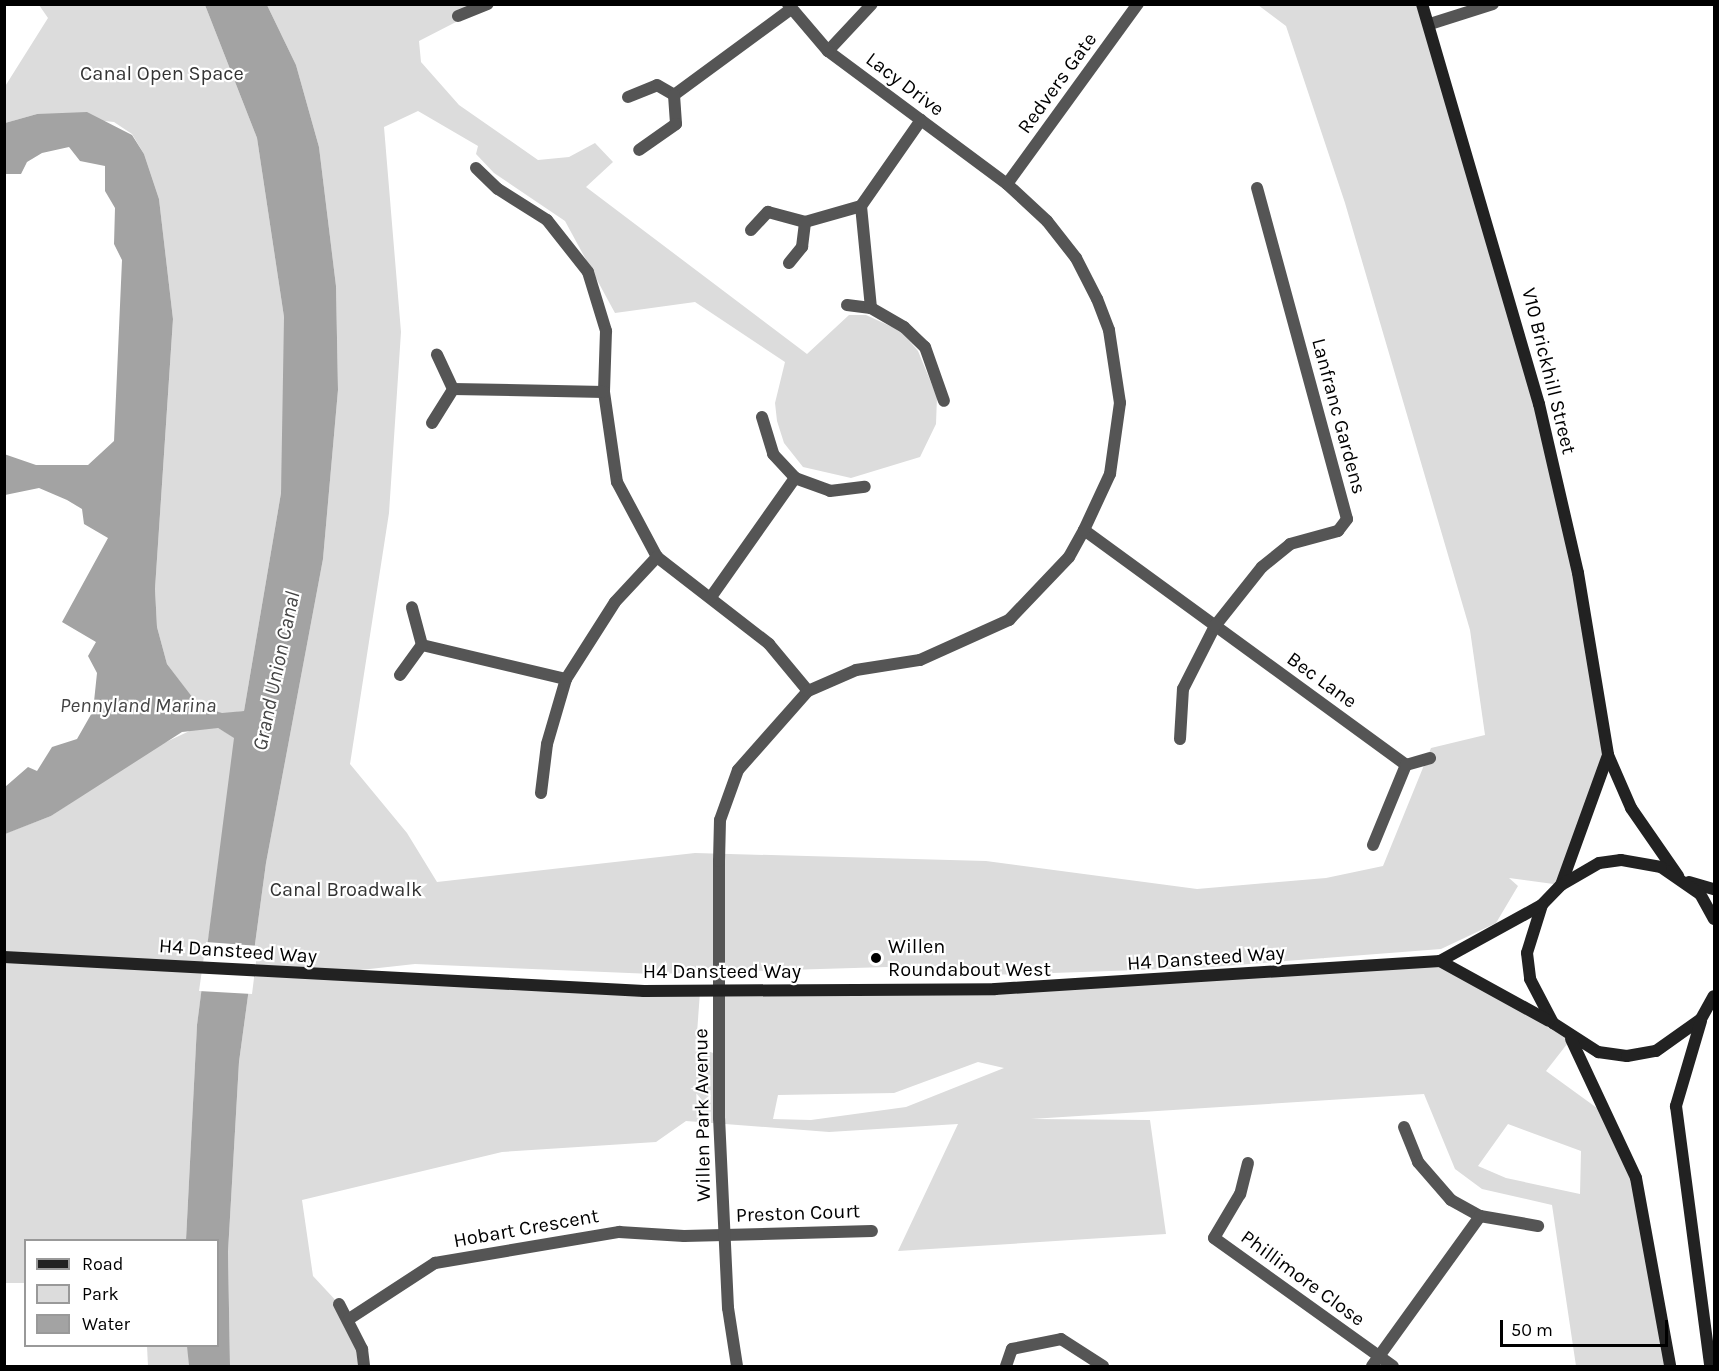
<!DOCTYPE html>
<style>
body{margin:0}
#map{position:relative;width:1719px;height:1371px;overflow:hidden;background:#fff;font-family:Karla,sans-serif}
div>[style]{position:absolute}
.green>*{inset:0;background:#dcdcdc}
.water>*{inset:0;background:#a3a3a3}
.pier>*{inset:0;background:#fff}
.street>*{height:12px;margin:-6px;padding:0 6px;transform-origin:6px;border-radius:6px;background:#555}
.secondary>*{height:12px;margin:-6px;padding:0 6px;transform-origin:6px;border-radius:6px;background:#222}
.dots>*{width:16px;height:16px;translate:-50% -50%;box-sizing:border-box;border:3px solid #fff;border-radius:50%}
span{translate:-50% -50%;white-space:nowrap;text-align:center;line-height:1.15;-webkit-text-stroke:4.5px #fff;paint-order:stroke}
.park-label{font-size:20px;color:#333}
.street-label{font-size:20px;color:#000}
.poi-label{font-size:20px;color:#000}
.left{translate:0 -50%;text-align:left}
.water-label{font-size:21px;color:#444;font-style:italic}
.frame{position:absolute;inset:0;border:6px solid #000;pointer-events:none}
.legend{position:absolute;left:24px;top:1239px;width:195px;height:108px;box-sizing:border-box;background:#fff;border:2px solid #999;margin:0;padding:8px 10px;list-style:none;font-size:18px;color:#000}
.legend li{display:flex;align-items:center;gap:12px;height:30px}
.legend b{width:30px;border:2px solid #999}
.scale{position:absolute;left:1500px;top:1320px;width:168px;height:27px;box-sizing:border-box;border:3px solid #000;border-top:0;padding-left:8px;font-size:18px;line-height:21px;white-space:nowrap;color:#000;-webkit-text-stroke:4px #fff;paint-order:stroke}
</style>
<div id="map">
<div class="green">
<i style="clip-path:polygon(39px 5px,205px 5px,257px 138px,284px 317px,286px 420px,281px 493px,244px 711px,222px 714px,199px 707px,167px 664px,157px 627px,155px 589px,173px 319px,159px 199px,144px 154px,132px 134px,114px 122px,37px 114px,5px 123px,4px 88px,48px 18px)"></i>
<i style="clip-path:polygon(evenodd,267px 5px,489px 5px,419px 41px,421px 62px,459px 105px,538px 160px,569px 157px,595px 143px,613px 162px,586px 187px,807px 354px,849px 315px,866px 315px,901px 331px,918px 351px,937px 397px,936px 424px,920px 457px,851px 478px,803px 467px,784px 443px,777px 421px,775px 403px,785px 362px,695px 302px,615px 313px,565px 221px,494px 173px,476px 154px,478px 146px,418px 111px,384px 127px,401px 332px,389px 513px,350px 764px,407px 833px,437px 882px,695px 853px,986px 861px,1197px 889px,1326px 878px,1383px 866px,1431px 748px,1485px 735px,1470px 630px,1345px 203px,1286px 26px,1258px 5px,1422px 5px,1503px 270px,1578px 573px,1608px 755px,1561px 885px,1509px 878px,1518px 886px,1496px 923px,1441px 949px,1198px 968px,962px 976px,887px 967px,653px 974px,415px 964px,315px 975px,700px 992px,696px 1047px,719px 1055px,721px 991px,995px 989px,1440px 961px,1571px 1039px,1546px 1071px,1608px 1116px,1636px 1178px,1670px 1366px,1576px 1366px,1552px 1205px,1482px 1189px,1455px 1169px,1424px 1094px,1031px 1119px,1150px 1120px,1166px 1234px,898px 1251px,958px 1124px,829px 1132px,686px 1121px,656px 1142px,502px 1152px,302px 1200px,313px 1276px,339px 1304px,364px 1366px,230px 1366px,228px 1252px,239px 1062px,266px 863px,323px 559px,338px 390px,336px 286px,319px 147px,296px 65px,267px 5px,978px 1062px,1004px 1068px,906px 1107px,811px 1120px,773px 1119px,778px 1095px,894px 1093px,978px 1062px,267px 5px,1508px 1124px,1581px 1151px,1580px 1194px,1506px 1178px,1478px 1166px,1508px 1124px)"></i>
<i style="clip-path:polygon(196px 728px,218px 728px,235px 738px,197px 1025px,186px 1240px,26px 1240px,25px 1283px,4px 1283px,4px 834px,51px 816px,153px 748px)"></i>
<i style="clip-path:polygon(147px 1346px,188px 1346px,189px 1366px,148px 1366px)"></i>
</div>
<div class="water">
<i style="clip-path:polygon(205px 5px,267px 5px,296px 65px,319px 147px,336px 286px,338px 390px,323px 559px,266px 863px,239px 1062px,228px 1252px,230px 1366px,189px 1366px,187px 1346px,218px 1346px,218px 1240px,186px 1240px,197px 1025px,234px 738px,218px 728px,182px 732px,51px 816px,5px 834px,5px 787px,28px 767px,37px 771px,52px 747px,77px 739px,93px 711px,97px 673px,88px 656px,96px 642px,62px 622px,108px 538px,84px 524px,82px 509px,67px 500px,39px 488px,5px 495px,4px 454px,36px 465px,88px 465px,114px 441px,122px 260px,114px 244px,115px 208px,105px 191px,105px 166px,80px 161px,69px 147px,42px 153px,27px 162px,21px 174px,5px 174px,5px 123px,37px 114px,87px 112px,132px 135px,144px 154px,159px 199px,173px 319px,155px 589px,157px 627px,167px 664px,199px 706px,222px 713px,244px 711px,281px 493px,284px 317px,257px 138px)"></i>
</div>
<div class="pier">
<i style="clip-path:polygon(206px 942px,258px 946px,252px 994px,199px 991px)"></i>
</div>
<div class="street">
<i style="left:458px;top:16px;width:32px;rotate:-22deg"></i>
<i style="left:1430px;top:24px;width:66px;rotate:-17.6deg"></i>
<i style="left:828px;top:51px;width:64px;rotate:-46.9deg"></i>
<i style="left:674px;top:95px;width:145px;rotate:-36.3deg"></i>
<i style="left:628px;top:97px;width:31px;rotate:-22deg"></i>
<i style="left:657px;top:85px;width:20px;rotate:30deg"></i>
<i style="left:674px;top:95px;width:29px;rotate:86deg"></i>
<i style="left:676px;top:124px;width:45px;rotate:144.9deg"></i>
<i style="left:476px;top:168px;width:30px;rotate:44deg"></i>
<i style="left:498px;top:189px;width:58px;rotate:32.3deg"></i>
<i style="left:547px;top:220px;width:66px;rotate:51.7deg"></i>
<i style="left:588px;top:272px;width:62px;rotate:73deg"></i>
<i style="left:606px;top:331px;width:61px;rotate:91.9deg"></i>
<i style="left:604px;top:392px;width:91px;rotate:81.8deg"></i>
<i style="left:617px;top:482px;width:85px;rotate:61.9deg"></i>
<i style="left:657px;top:557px;width:142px;rotate:37.8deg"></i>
<i style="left:769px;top:644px;width:61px;rotate:50.3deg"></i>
<i style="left:1007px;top:184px;width:223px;rotate:-54deg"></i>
<i style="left:751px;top:230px;width:25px;rotate:-47deg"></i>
<i style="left:768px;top:212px;width:38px;rotate:15deg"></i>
<i style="left:805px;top:222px;width:58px;rotate:-15.9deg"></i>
<i style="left:789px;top:263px;width:21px;rotate:-51deg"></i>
<i style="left:802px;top:247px;width:25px;rotate:-83deg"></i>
<i style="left:847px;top:305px;width:24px;rotate:7deg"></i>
<i style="left:871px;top:308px;width:38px;rotate:30deg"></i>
<i style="left:904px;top:327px;width:29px;rotate:44deg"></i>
<i style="left:925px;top:347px;width:57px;rotate:70.6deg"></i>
<i style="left:871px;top:308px;width:102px;rotate:-95.6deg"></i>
<i style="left:861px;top:206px;width:105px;rotate:-55.1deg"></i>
<i style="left:453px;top:389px;width:151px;rotate:1.1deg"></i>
<i style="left:762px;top:417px;width:39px;rotate:73deg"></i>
<i style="left:773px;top:454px;width:33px;rotate:47deg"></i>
<i style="left:795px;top:478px;width:37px;rotate:20deg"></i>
<i style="left:830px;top:491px;width:35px;rotate:-7deg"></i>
<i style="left:432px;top:423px;width:40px;rotate:-58deg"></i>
<i style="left:453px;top:389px;width:38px;rotate:-115deg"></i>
<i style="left:1084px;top:530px;width:399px;rotate:36.1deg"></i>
<i style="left:711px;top:597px;width:146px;rotate:-54.8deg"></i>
<i style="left:422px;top:645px;width:148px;rotate:13.3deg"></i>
<i style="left:400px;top:675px;width:37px;rotate:-54deg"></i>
<i style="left:422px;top:645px;width:39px;rotate:-105deg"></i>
<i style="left:1180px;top:739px;width:50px;rotate:-86.6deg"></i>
<i style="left:1183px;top:689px;width:71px;rotate:-63.1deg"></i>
<i style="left:1215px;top:626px;width:75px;rotate:-51.5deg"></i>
<i style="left:1262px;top:567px;width:36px;rotate:-39deg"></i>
<i style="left:1290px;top:544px;width:50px;rotate:-15.2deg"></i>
<i style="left:1338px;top:531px;width:15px;rotate:-53deg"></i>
<i style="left:1347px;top:519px;width:343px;rotate:-105.2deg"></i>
<i style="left:541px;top:793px;width:49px;rotate:-83deg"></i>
<i style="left:547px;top:744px;width:68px;rotate:-73.7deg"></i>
<i style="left:566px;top:679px;width:91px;rotate:-57.5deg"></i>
<i style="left:615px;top:602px;width:62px;rotate:-47deg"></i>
<i style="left:1373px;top:845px;width:87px;rotate:-67.6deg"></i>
<i style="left:1406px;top:765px;width:25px;rotate:-16deg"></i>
<i style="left:1404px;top:1127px;width:38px;rotate:68deg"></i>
<i style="left:1418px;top:1162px;width:50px;rotate:49deg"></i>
<i style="left:1451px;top:1200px;width:33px;rotate:29deg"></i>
<i style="left:1480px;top:1216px;width:59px;rotate:9.8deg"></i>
<i style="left:1248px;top:1163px;width:32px;rotate:104deg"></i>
<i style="left:1240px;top:1194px;width:51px;rotate:120.6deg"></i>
<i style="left:1214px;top:1238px;width:220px;rotate:35.6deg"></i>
<i style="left:339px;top:1304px;width:51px;rotate:62.9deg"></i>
<i style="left:362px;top:1349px;width:17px;rotate:83deg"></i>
<i style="left:349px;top:1319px;width:103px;rotate:-33.1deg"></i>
<i style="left:435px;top:1263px;width:187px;rotate:-9.6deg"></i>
<i style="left:619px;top:1232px;width:65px;rotate:3.5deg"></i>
<i style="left:684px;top:1236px;width:188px;rotate:-1.5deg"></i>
<i style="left:737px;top:1366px;width:59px;rotate:-98.8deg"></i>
<i style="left:728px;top:1308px;width:190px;rotate:-92.7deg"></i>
<i style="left:719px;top:1118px;width:257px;rotate:-90deg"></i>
<i style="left:719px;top:861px;width:41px;rotate:-88.6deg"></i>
<i style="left:720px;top:820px;width:53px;rotate:-70.2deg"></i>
<i style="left:738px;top:770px;width:106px;rotate:-48.5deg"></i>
<i style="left:808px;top:691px;width:52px;rotate:-23.6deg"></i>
<i style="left:856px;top:670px;width:65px;rotate:-8.9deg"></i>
<i style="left:920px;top:660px;width:98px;rotate:-24.2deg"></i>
<i style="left:1009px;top:620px;width:87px;rotate:-46.4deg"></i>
<i style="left:1069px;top:557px;width:31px;rotate:-61deg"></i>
<i style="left:1084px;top:530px;width:62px;rotate:-65.1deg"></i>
<i style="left:1110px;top:474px;width:72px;rotate:-82deg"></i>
<i style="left:1120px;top:403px;width:74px;rotate:-98.6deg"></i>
<i style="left:1109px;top:330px;width:33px;rotate:-111deg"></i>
<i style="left:1097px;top:299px;width:46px;rotate:-117.1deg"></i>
<i style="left:1076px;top:258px;width:47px;rotate:-128.1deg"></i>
<i style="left:1047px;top:221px;width:54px;rotate:-137.2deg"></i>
<i style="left:1007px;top:184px;width:223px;rotate:-143.4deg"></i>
<i style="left:828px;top:51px;width:62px;rotate:-130.4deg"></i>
<i style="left:1006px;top:1366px;width:18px;rotate:-71deg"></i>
<i style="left:1012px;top:1349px;width:50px;rotate:-11.5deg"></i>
<i style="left:1061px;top:1339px;width:50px;rotate:32.7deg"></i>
<i style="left:1372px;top:1366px;width:185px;rotate:-54.2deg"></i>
</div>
<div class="secondary">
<i style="left:1422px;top:4px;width:417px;rotate:73.7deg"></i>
<i style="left:1539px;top:404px;width:173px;rotate:77deg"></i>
<i style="left:1578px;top:573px;width:184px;rotate:80.6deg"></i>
<i style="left:1608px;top:755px;width:58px;rotate:66.5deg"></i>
<i style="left:1631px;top:808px;width:83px;rotate:55.3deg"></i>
<i style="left:1689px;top:882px;width:26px;rotate:16deg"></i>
<i style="left:1561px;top:885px;width:138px;rotate:-70.1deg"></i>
<i style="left:1714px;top:919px;width:29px;rotate:-119deg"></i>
<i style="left:1700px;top:894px;width:47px;rotate:-145.3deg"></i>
<i style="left:1661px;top:867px;width:41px;rotate:-170.1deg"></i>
<i style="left:1621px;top:860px;width:22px;rotate:172deg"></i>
<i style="left:1599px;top:863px;width:44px;rotate:149.9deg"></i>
<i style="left:1561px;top:885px;width:28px;rotate:134deg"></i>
<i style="left:1542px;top:905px;width:50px;rotate:107.4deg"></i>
<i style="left:1527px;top:953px;width:26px;rotate:83deg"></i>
<i style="left:1530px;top:979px;width:50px;rotate:62.4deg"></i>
<i style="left:1553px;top:1023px;width:54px;rotate:32.8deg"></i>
<i style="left:1598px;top:1052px;width:29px;rotate:8deg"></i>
<i style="left:1627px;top:1056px;width:29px;rotate:-10deg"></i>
<i style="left:1656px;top:1051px;width:55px;rotate:-35.4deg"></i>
<i style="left:1701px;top:1019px;width:26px;rotate:-61deg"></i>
<i style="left:4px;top:957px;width:641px;rotate:3.04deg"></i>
<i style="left:644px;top:991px;width:351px;rotate:-0.3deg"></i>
<i style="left:995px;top:989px;width:446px;rotate:-3.6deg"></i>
<i style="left:1440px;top:961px;width:116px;rotate:-28.8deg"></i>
<i style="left:1440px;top:961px;width:124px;rotate:28.8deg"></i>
<i style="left:1701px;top:1021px;width:89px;rotate:106.4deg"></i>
<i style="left:1676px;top:1106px;width:262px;rotate:82.5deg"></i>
<i style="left:1571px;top:1039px;width:153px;rotate:64.9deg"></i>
<i style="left:1636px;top:1178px;width:191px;rotate:79.7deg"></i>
</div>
<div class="dots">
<i style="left:876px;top:958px;background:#000"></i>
</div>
<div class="park-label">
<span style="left:162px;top:73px">Canal Open Space</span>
<span style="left:346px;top:889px">Canal Broadwalk</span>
</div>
<div class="street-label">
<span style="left:1057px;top:83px;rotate:-54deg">Redvers Gate</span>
<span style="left:905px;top:84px;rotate:37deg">Lacy Drive</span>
<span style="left:1549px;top:371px;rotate:76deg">V10 Brickhill Street</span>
<span style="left:1339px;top:416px;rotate:75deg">Lanfranc Gardens</span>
<span style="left:1322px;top:680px;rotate:36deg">Bec Lane</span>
<span style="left:238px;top:951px;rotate:4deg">H4 Dansteed Way</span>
<span style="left:1206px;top:958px;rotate:-4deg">H4 Dansteed Way</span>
<span style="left:722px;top:971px">H4 Dansteed Way</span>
<span style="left:702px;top:1115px;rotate:-91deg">Willen Park Avenue</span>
<span style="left:798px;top:1213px;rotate:-2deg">Preston Court</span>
<span style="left:526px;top:1228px;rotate:-10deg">Hobart Crescent</span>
<span style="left:1303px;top:1278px;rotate:36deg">Phillimore Close</span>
</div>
<div class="poi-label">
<span class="left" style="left:888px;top:958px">Willen<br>Roundabout West</span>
</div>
<div class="water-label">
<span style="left:276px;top:671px;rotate:-78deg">Grand Union Canal</span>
<span style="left:138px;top:705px">Pennyland Marina</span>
</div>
<div class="frame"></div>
<ul class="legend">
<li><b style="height:8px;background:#222"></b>Road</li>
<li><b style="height:16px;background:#dcdcdc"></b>Park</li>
<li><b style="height:16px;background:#a3a3a3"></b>Water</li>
</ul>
<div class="scale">50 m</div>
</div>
